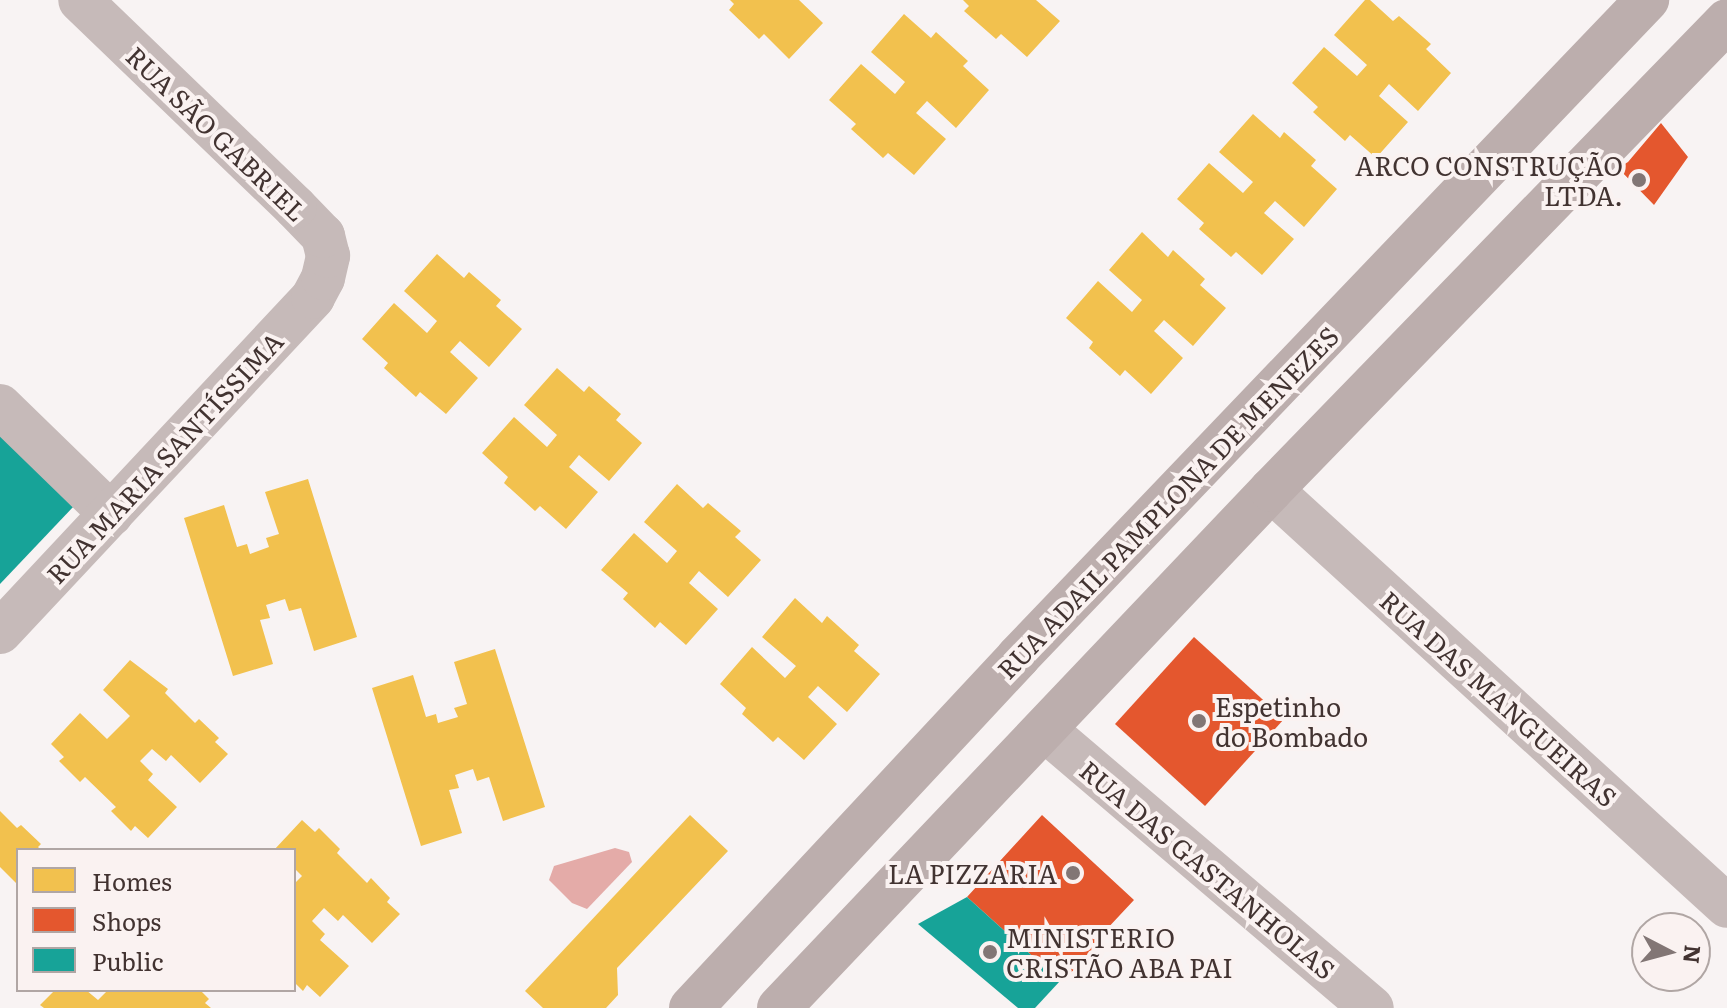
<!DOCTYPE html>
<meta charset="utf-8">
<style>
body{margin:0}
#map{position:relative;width:1727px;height:1008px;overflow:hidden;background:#f8f3f3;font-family:Literata,serif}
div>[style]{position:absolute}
.water>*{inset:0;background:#e4aba8}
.homes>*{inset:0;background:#f2c14e}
.shops>*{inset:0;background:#e4572e}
.public>*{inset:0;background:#17a398}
.minor>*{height:44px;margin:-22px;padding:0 22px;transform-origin:22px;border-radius:22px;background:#c6bab9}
.secondary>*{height:44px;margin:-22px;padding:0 22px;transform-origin:22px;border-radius:22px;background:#bcaead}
.dots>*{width:22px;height:22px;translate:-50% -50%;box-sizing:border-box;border:4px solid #faf2f1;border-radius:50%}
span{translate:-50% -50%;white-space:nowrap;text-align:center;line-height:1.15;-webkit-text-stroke:8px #faf2f1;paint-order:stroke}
.street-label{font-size:26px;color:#423331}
.poi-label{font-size:26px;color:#423331}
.right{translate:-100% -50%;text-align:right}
.left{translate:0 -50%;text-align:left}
.legend{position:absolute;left:16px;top:848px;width:280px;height:144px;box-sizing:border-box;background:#faf2f1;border:2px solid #b0a6a4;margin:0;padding:10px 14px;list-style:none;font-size:24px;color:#423331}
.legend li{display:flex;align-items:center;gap:16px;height:40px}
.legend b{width:40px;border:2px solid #b0a6a4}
.north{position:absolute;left:1631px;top:912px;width:80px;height:80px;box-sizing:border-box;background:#faf2f1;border:2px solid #b0a6a4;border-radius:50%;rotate:96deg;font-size:22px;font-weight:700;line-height:32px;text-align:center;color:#423331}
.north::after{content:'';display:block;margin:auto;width:28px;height:36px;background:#827675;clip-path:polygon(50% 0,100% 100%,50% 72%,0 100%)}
</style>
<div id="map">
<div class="water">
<i style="clip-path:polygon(615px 848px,629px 852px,632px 862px,587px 909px,572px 903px,549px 880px,554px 866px)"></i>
</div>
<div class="homes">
<i style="clip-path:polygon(730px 0,799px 0,823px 23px,789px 59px,764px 34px,759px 39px,729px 10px,734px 4px)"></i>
<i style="clip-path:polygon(963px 0,1036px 0,1060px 21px,1027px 57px,1001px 34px,996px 39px,964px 11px,969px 6px)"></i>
<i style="clip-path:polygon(1365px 0,1370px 0,1393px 21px,1399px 16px,1431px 44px,1426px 49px,1451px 73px,1418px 111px,1389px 84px,1379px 96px,1408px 122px,1376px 158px,1350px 135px,1345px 141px,1313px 112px,1318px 107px,1292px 83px,1324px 47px,1357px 76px,1367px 65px,1334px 35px)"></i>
<i style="clip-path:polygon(904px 14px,931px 38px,936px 32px,968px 61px,963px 66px,989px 90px,956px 128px,927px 101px,916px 113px,946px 139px,914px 175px,888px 153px,883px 158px,851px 129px,856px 124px,829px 100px,861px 64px,895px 94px,905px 82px,871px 52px)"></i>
<i style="clip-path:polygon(1253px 114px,1280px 138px,1284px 132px,1316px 160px,1311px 166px,1337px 189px,1304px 227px,1275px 201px,1264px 213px,1294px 239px,1262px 275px,1236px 252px,1231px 257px,1199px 229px,1204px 223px,1177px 199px,1209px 163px,1243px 193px,1253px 182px,1219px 152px)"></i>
<i style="clip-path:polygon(1142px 232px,1168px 257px,1173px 250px,1205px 279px,1200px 285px,1226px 308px,1193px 346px,1164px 320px,1154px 331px,1183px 358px,1151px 394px,1125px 370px,1120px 376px,1089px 348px,1093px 342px,1066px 318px,1098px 281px,1132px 312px,1142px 300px,1109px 270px)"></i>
<i style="clip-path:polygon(437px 254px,464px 278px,469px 272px,501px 300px,496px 306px,522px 329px,489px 367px,460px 341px,450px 352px,478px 378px,446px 414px,420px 392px,416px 397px,384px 368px,388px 363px,362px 339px,394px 303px,427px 333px,437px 321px,404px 291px)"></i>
<i style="clip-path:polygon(557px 368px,584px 392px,589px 386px,621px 414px,616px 420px,642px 443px,609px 481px,579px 455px,569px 467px,598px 492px,566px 529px,540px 506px,535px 511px,504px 483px,508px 477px,482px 453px,514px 417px,547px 447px,557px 435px,524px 405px)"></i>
<i style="clip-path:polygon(308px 479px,357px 637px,314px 651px,301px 608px,289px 611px,285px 599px,266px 605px,270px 618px,260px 620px,273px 664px,233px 676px,184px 518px,224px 505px,237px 547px,247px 544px,250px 554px,269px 547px,266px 538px,279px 534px,265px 492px)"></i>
<i style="clip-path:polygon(677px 484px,703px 508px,708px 503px,741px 531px,735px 537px,761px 560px,728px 597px,699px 571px,689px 583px,718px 609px,686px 645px,660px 622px,655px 628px,623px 599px,628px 593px,601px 570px,634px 533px,667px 563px,677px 551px,644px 522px)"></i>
<i style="clip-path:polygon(795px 598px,822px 623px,827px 616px,859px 645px,854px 651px,880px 674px,847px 712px,818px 686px,808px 697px,837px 724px,804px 760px,778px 737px,773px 742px,742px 714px,746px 708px,720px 684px,752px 647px,785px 678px,796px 666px,762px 637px)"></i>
<i style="clip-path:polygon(495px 649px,545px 807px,503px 821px,489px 777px,477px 781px,473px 769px,455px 775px,459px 788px,449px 790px,462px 833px,421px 846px,372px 688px,413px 675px,426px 717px,436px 714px,438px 723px,458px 717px,454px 708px,467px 704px,454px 662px)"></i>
<i style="clip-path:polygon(130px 660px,168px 689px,165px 693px,195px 723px,199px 719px,219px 738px,215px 742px,228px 754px,200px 783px,171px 755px,166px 761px,152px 749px,140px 761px,153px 774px,148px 780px,177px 807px,148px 838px,135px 826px,131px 831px,111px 811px,116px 807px,85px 777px,80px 782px,59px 761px,64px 757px,51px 744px,80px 713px,107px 739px,130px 716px,103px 690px)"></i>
<i style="clip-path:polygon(0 811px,17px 828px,21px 825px,41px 844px,38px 847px,41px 850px,18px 850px,18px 885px,0 867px)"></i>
<i style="clip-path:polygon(690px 815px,728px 851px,617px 968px,618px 995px,606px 1008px,543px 1008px,525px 991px)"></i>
<i style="clip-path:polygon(302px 820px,315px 832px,319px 828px,340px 849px,337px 853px,367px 883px,371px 878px,390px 898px,387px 902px,400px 914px,372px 943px,343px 915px,338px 921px,324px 908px,312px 921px,325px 934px,320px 940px,349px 966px,320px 997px,307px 985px,303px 991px,294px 982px,294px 884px,302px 876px,294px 868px,294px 850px,274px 850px)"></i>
<i style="clip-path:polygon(55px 990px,86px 990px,98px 1000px,108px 990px,200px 990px,209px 999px,205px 1003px,211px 1008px,44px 1008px,40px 1005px)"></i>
</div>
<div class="shops">
<i style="clip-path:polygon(1661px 123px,1688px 157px,1654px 205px,1618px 168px,1628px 162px)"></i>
<i style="clip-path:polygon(1194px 637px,1284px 719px,1205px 806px,1115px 724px)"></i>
<i style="clip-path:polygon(1042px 815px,1134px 900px,1105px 931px,1089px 958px,1060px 981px,967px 897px)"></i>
</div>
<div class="public">
<i style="clip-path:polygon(0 435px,74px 506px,0 584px)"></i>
<i style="clip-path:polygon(967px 897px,1060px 981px,1035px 1008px,1018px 1008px,918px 924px)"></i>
</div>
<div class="minor">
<i style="left:0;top:406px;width:155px;rotate:44.2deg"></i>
<i style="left:1271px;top:490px;width:617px;rotate:42.37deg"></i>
<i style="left:0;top:632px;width:458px;rotate:-46.9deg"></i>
<i style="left:313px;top:297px;width:21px;rotate:-62deg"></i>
<i style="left:323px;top:278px;width:23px;rotate:-77deg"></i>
<i style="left:328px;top:256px;width:21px;rotate:-104deg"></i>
<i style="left:323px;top:236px;width:40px;rotate:-134deg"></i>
<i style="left:295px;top:207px;width:298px;rotate:-136.1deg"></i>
<i style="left:1045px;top:730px;width:429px;rotate:40.4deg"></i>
</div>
<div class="secondary">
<i style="left:691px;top:1008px;width:480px;rotate:-47deg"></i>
<i style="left:1018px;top:657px;width:910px;rotate:-46.25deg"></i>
<i style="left:779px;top:1008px;width:714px;rotate:-46.47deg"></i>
<i style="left:1271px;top:490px;width:654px;rotate:-45.81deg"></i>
</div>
<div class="dots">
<i style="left:1639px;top:180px;background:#827675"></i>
<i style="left:1199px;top:721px;background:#827675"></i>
<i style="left:1073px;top:873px;background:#827675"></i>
<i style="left:990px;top:952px;background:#827675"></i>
</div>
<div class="street-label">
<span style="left:217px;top:133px;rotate:44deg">RUA SÃO GABRIEL</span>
<span style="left:164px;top:457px;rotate:-47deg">RUA MARIA SANTÍSSIMA</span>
<span style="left:1167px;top:502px;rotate:-46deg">RUA ADAIL PAMPLONA DE MENEZES</span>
<span style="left:1499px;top:698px;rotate:42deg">RUA DAS MANGUEIRAS</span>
<span style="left:1208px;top:869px;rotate:40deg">RUA DAS GASTANHOLAS</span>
</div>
<div class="poi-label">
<span class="right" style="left:1623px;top:180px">ARCO CONSTRUÇÃO<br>LTDA.</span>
<span class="left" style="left:1215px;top:721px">Espetinho<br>do Bombado</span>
<span class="right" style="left:1057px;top:873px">LA PIZZARIA</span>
<span class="left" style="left:1006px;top:952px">MINISTERIO<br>CRISTÃO ABA PAI</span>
</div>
<ul class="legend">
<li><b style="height:22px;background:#f2c14e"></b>Homes</li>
<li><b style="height:22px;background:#e4572e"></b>Shops</li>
<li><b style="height:22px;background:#17a398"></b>Public</li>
</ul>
<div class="north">N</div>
</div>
